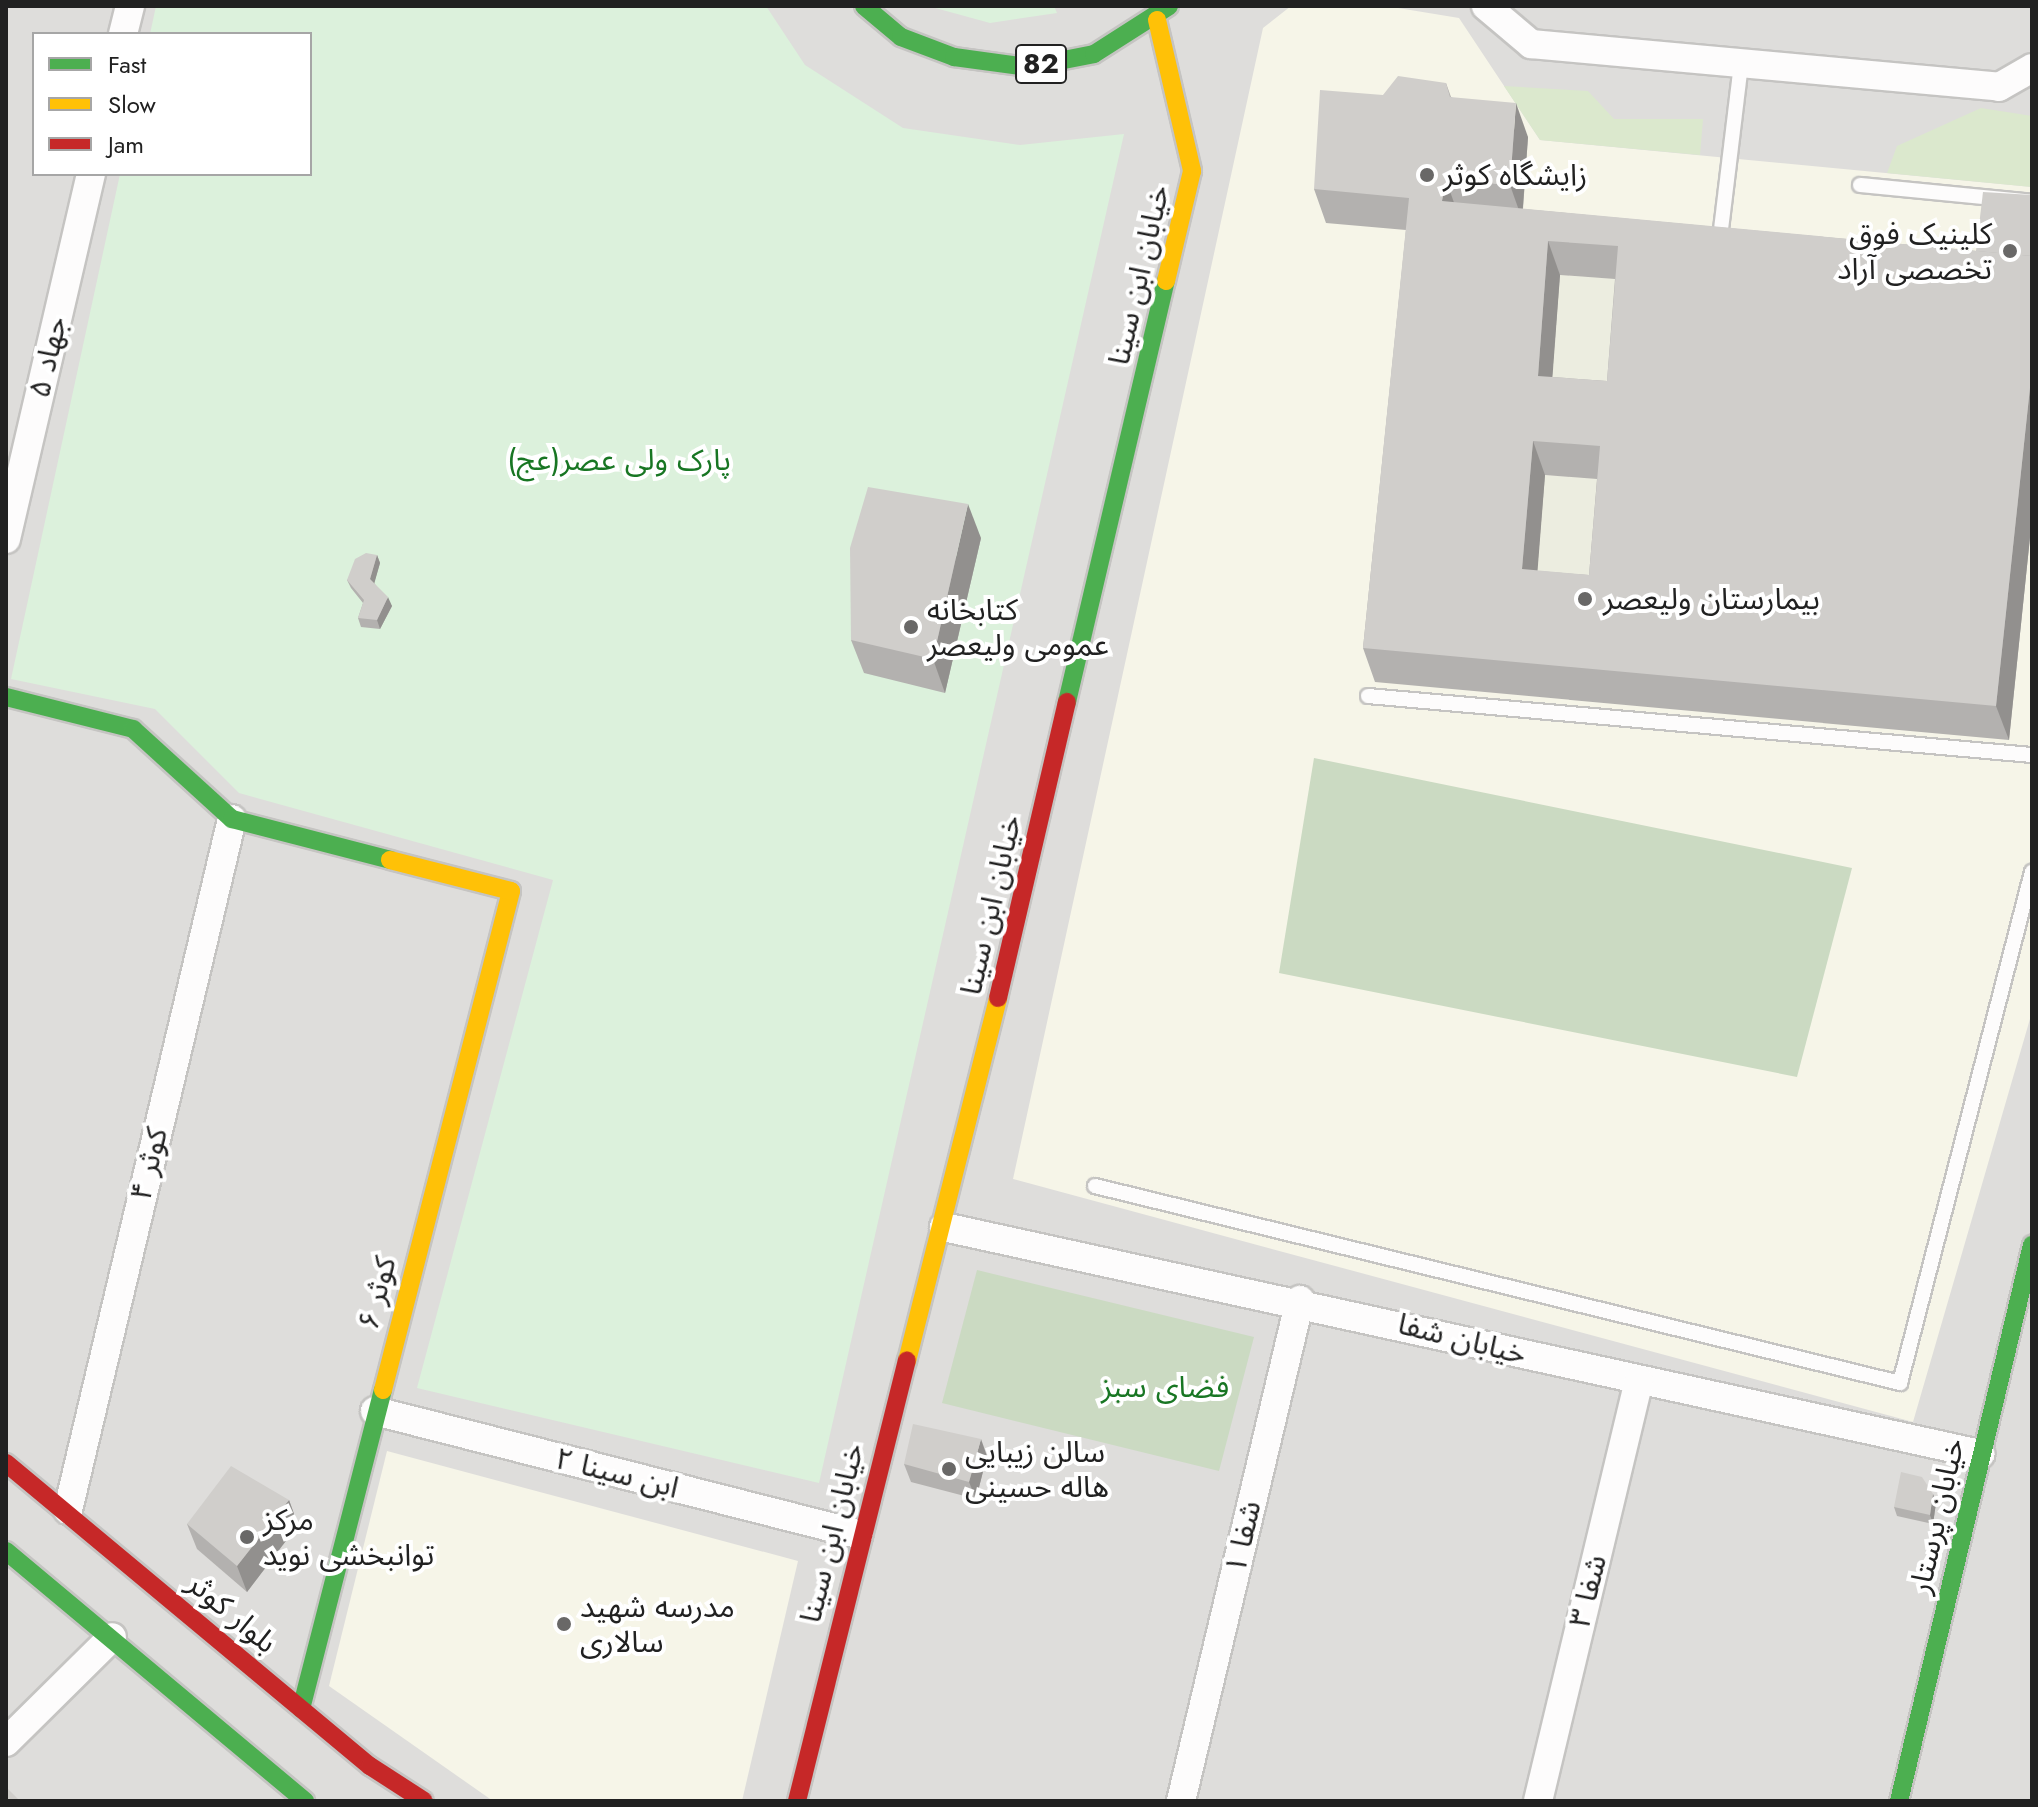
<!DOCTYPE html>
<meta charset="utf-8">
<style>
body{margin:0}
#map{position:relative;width:2038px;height:1807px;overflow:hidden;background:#efedea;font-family:Jost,"Noto Sans Arabic",sans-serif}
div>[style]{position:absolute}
.residential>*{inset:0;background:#dedddb}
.education>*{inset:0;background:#f6f5e8}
.farmland>*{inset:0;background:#ecede0}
.grass>*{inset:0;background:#dbe8cd}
.forest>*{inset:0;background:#cbdac2}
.park>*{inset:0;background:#dcf1dc}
.roads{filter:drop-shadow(2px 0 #c5c4c2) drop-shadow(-2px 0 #c5c4c2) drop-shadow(0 2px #c5c4c2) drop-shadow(0 -2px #c5c4c2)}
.lane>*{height:14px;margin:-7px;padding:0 7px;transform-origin:7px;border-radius:7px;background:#fdfcfc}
.street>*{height:28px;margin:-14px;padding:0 14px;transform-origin:14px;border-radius:14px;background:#fdfcfc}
.fast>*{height:18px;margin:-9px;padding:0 9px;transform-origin:9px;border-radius:9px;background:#4caf50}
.slow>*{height:18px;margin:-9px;padding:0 9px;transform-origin:9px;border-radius:9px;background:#ffc107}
.jam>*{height:18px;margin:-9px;padding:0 9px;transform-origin:9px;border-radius:9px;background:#c62828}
.wall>*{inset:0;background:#b3b1af}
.shaded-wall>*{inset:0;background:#92908e}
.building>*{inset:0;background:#d0cecb}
.dots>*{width:22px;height:22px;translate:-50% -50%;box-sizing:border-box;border:4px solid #fff;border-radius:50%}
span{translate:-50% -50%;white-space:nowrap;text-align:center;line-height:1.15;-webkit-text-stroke:8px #fff;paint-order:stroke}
.shield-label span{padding:2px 6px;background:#fff;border:2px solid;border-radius:6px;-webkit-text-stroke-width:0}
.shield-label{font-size:28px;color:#212121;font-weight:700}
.poi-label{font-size:30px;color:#212121}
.left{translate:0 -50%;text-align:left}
.right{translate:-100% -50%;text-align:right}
.street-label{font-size:30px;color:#212121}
.park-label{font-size:30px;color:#187623}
.frame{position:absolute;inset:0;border:8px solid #212121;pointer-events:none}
.legend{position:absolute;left:32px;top:32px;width:280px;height:144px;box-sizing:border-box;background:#fff;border:2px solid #a6a6a6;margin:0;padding:10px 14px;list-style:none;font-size:24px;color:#212121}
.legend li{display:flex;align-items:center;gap:16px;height:40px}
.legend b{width:40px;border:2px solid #a6a6a6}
</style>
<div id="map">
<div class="residential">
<i style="clip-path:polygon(evenodd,6px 6px,2032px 6px,2032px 1801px,6px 1801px,6px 6px,34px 34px,310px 34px,310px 174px,34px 174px,34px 34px)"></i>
</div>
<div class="education">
<i style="clip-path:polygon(1291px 6px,1386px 6px,1459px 18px,1540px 140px,2032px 187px,2032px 1012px,1913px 1422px,1013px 1179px,1263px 28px)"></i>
<i style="clip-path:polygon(387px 1451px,798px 1561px,742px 1801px,493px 1801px,329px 1686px)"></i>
</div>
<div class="farmland">
<i style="clip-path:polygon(1560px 275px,1630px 280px,1619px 415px,1550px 410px)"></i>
<i style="clip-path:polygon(1545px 475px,1612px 480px,1602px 608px,1535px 603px)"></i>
</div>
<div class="grass">
<i style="clip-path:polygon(1504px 86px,1588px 91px,1614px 119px,1703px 119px,1700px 155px,1540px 140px)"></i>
<i style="clip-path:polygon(1981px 108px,2032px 116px,2032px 187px,1887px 173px,1897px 146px)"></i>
</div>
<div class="forest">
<i style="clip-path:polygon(1314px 758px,1852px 868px,1797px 1077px,1279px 973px)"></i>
<i style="clip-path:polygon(977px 1270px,1254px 1337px,1219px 1471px,942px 1403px)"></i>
</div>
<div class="park">
<i style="clip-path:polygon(156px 6px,766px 6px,805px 65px,903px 128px,1020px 145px,1124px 134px,819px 1483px,417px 1388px,553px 880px,239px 793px,155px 709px,11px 679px,120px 174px,310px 174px,310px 34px,150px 34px)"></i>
<i style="clip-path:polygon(928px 6px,1054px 6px,1057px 13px,990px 23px)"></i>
</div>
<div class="roads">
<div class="lane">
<i style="left:1860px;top:185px;width:173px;rotate:5.6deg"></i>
<i style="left:1719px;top:246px;width:184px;rotate:-83.1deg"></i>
<i style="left:1368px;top:696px;width:667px;rotate:5.08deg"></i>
<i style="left:1095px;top:1186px;width:829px;rotate:13.75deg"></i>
<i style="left:1900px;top:1383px;width:528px;rotate:-75.52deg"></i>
</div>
<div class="street">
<i style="left:1486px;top:6px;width:59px;rotate:40.2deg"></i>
<i style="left:1531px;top:44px;width:470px;rotate:5.2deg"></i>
<i style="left:1999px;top:87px;width:38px;rotate:-30deg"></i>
<i style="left:123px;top:34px;width:29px;rotate:-76deg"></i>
<i style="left:6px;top:539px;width:375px;rotate:-76.9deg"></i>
<i style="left:944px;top:1227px;width:1061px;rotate:12.36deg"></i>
<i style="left:375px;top:1411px;width:499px;rotate:14.3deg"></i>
<i style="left:68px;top:1510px;width:710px;rotate:-76.65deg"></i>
<i style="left:6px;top:1742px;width:149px;rotate:-44.7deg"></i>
<i style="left:1181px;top:1801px;width:515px;rotate:-76.64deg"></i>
<i style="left:1538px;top:1801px;width:432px;rotate:-76.5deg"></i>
</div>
<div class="fast">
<i style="left:864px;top:6px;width:48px;rotate:40deg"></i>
<i style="left:901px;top:37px;width:57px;rotate:20.7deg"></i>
<i style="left:954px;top:57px;width:75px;rotate:7.7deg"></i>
<i style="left:1028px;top:67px;width:67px;rotate:-11.1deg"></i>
<i style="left:1094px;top:54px;width:89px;rotate:-32.6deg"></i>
<i style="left:6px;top:697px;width:131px;rotate:14.1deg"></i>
<i style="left:133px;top:729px;width:134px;rotate:42.3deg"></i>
<i style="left:232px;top:819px;width:163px;rotate:14.5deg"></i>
<i style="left:1067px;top:702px;width:432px;rotate:-76.8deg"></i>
<i style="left:6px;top:1551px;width:390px;rotate:39.9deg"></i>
<i style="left:301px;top:1709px;width:329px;rotate:-75.6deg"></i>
<i style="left:1899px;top:1801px;width:572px;rotate:-76.55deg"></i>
</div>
<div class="slow">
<i style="left:1157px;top:20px;width:155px;rotate:76.9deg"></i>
<i style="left:1192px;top:171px;width:113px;rotate:103.3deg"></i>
<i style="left:907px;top:1361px;width:374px;rotate:-75.9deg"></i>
<i style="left:383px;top:1390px;width:515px;rotate:-75.61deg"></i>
<i style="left:511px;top:891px;width:125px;rotate:-165.6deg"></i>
</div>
<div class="jam">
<i style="left:998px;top:998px;width:304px;rotate:-76.9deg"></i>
<i style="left:6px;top:1463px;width:474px;rotate:39.8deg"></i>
<i style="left:370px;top:1766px;width:64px;rotate:32.9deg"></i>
<i style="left:797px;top:1801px;width:454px;rotate:-76deg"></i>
</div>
</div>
<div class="wall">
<i style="clip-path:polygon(evenodd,1446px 83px,1451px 97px,1528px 137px,1523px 209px,1976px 251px,2032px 195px,2032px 518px,2009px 740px,1375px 682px,1363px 648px,1406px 230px,1326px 223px,1314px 189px,1383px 95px,1446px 83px,1560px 275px,1615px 279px,1607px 381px,1552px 377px,1560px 275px,1446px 83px,1545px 475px,1597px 479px,1589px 575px,1537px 571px,1545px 475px)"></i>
<i style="clip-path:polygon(981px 538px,945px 693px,864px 673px,851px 640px)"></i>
<i style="clip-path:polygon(377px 555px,380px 563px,374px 583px,392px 606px,380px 629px,361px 627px,358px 618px,363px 603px,351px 588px,347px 580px)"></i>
<i style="clip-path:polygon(987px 1456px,976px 1499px,911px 1482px,904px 1464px)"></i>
<i style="clip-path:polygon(1933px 1494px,1936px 1503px,1933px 1524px,1897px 1516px,1894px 1507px)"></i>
<i style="clip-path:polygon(289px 1500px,298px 1525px,247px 1592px,197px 1549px,187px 1524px)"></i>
</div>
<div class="shaded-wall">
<i style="clip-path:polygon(1516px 103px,1528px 137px,1522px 219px,1510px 185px)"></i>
<i style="clip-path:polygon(1446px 180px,1458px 214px,1442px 201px)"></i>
<i style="clip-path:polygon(1548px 241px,1560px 275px,1550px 410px,1538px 376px)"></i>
<i style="clip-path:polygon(2032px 369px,2032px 518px,2009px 740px,1996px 706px)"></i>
<i style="clip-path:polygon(1533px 441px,1545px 475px,1535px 603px,1522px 569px)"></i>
<i style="clip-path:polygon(968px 504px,981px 538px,945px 693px,933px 659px)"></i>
<i style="clip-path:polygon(377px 555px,380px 563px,373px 588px,370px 579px)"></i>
<i style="clip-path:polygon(388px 597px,392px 606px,380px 629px,377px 620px)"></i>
<i style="clip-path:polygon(981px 1439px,987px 1456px,976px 1499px,969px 1482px)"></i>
<i style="clip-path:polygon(1933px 1494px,1936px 1503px,1933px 1524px,1930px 1515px)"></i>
<i style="clip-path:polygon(289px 1500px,298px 1525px,247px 1592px,237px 1566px)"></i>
</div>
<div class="building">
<i style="clip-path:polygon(evenodd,1398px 76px,1446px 83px,1450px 97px,1516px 103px,1510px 185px,1446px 180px,1442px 201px,2032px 256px,2032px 369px,1996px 706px,1363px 648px,1409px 198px,1314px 189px,1320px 90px,1383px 95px,1398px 76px,1548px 241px,1618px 246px,1607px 381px,1538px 376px,1548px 241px,1398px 76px,1533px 441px,1600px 446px,1589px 575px,1522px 569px,1533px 441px)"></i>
<i style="clip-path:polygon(1983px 192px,2032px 195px,2032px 256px,1976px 251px)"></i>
<i style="clip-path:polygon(868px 487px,968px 504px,933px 659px,851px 640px,850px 548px)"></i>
<i style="clip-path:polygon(366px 553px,377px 555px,370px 579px,388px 597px,377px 620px,358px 618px,364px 600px,347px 580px,355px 559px)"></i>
<i style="clip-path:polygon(913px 1424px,981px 1439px,969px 1482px,904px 1464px)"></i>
<i style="clip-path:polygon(231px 1466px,289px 1500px,237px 1566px,187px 1524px)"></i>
<i style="clip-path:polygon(1901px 1472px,1922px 1477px,1933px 1494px,1930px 1515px,1894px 1507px)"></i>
<i style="clip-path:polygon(6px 1787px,20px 1801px,6px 1801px)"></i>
</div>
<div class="dots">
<i style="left:1427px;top:175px;background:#696867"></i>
<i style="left:2010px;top:251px;background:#696867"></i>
<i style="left:1585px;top:599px;background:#696867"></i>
<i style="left:911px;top:627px;background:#696867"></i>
<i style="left:949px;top:1469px;background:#696867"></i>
<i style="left:247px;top:1537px;background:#696867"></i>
<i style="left:564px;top:1624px;background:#696867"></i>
</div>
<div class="shield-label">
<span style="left:1041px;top:64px">82</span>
</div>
<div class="poi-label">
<span class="left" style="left:1443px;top:175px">زایشگاه کوثر</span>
<span class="right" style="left:1992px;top:251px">کلینیک فوق<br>تخصصی آراد</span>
<span class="left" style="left:1603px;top:599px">بیمارستان ولیعصر</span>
<span class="left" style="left:927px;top:627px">کتابخانه<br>عمومی ولیعصر</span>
<span class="left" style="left:965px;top:1469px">سالن زیبایی<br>هاله حسینی</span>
<span class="left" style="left:263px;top:1537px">مرکز<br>توانبخشی نوید</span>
<span class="left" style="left:580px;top:1624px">مدرسه شهید<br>سالاری</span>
</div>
<div class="street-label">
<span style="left:1139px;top:275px;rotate:-77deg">خیابان ابن سینا</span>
<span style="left:48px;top:357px;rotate:-77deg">جهاد ۵</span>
<span style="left:991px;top:905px;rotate:-77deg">خیابان ابن سینا</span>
<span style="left:149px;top:1164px;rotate:-76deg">کوثر ۴</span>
<span style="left:377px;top:1293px;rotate:-75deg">کوثر ۶</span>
<span style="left:1462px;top:1339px;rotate:14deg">خیابان شفا</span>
<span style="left:617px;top:1473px;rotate:14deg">ابن سینا ۲</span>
<span style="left:1937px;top:1516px;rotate:-77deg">خیابان پرستار</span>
<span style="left:832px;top:1533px;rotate:-76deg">خیابان ابن سینا</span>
<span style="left:1243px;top:1537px;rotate:-77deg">شفا ۱</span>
<span style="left:1588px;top:1591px;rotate:-76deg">شفا ۳</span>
<span style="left:232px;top:1613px;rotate:40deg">بلوار کوثر</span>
</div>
<div class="park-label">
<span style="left:619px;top:460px">پارک ولی عصر(عج)</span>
<span style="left:1165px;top:1387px">فضای سبز</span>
</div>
<div class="frame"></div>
<ul class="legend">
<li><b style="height:10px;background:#4caf50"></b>Fast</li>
<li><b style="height:10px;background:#ffc107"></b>Slow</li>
<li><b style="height:10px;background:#c62828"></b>Jam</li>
</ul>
</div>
